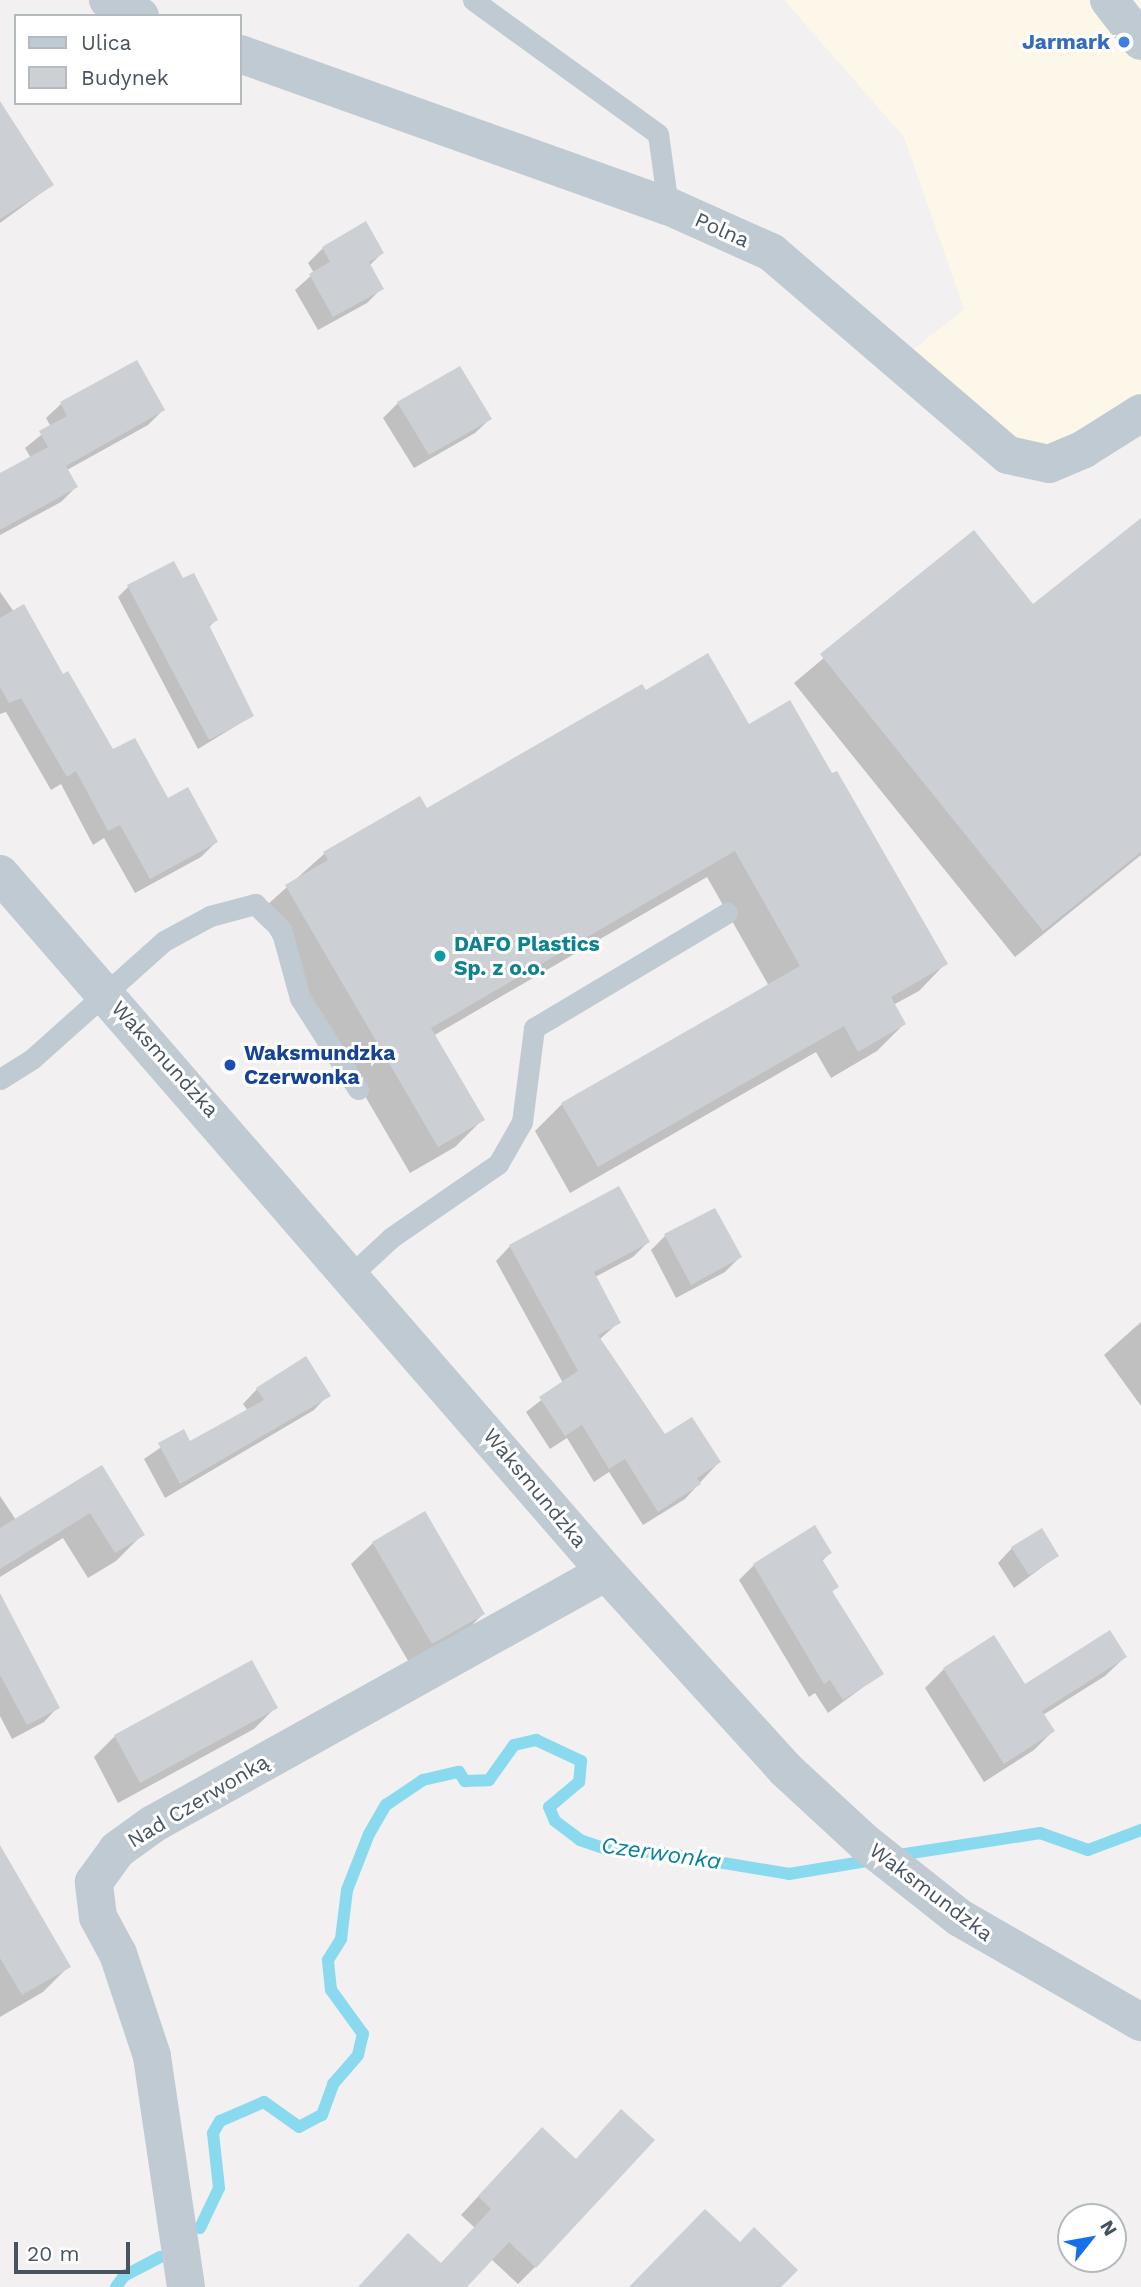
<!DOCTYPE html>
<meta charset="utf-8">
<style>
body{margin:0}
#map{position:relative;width:1141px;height:2287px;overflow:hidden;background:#f2f0f0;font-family:"Work Sans",sans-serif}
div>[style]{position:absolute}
.commercial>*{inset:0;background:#fdf7e9}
.shadow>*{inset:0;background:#0003}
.stream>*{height:12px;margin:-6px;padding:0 6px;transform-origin:6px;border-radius:6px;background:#89daef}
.building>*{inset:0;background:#cccfd4}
.lane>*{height:21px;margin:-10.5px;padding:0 10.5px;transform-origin:10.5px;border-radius:10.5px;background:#c0cad2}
.street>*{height:38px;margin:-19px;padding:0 19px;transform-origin:19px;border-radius:19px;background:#c0cad2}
.dots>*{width:19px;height:19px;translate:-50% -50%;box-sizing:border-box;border:4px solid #fff;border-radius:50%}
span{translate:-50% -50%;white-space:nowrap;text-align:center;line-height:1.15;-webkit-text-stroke:6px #fff;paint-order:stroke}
.shop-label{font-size:21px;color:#366cbe;font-weight:700}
.right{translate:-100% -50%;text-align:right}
.street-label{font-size:21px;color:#47535e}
.culture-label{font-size:21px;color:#0d838f;font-weight:700}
.left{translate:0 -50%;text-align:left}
.transit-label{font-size:21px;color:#164399;font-weight:700}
.water-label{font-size:23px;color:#0981a0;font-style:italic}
.legend{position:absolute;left:14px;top:14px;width:228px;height:91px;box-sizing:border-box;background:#fff;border:2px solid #b5babf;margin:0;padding:9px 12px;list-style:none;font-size:21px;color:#47535e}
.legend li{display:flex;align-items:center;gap:14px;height:35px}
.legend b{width:35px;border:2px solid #b5babf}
.north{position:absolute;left:1057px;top:2203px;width:70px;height:70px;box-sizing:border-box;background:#fff;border:2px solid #b5babf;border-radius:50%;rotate:59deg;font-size:19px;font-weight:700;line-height:28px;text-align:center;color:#47535e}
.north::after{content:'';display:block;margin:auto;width:24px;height:32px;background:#1471e8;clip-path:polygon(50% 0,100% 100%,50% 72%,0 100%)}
.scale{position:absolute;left:14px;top:2242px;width:116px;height:32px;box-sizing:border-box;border:4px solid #47535e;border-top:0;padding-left:9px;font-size:21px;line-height:24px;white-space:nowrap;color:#47535e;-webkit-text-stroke:5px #fff;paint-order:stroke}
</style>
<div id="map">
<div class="commercial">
<i style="clip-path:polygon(784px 0,1141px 0,1141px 394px,1037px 456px,909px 353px,964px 309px,904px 137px)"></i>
</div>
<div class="shadow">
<i style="clip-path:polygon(0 104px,52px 185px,0 223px)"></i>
<i style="clip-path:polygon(323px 248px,382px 253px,369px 266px,381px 289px,367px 303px,318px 330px,295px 290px,314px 273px,308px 263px)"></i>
<i style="clip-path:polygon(398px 403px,490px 419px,475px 433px,414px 468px,383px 418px)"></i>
<i style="clip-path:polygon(61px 404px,163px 410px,148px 425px,67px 470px,76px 487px,61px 502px,0 535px,0 475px,31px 458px,25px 448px,51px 427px,46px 418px)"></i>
<i style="clip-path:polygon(1141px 521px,1141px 855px,1015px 957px,794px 683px,973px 533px,1033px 607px)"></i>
<i style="clip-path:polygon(182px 581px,216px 620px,208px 628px,252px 716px,198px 749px,118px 597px,128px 587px)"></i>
<i style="clip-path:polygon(0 592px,113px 752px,216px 842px,201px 857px,135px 893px,104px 838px,93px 845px,61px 784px,51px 790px,6px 712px,0 714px)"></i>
<i style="clip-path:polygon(645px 692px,749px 726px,832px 776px,946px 963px,919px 991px,893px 1005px,904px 1024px,877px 1051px,831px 1078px,816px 1052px,570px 1193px,535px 1131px,562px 1104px,769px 986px,707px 877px,433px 1036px,482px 1120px,455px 1147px,410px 1173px,258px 913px,324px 854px,426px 811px)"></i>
<i style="clip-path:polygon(665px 1236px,740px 1257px,725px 1272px,676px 1298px,651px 1250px)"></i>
<i style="clip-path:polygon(648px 1242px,633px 1257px,595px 1277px,619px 1322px,599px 1340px,665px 1436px,719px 1462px,685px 1499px,643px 1525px,609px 1472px,594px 1482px,567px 1438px,550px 1449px,526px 1412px,563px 1383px,496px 1261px,510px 1246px)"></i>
<i style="clip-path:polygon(1141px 1322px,1141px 1406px,1104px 1355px)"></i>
<i style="clip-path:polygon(257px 1389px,328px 1395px,314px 1410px,165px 1498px,144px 1459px,183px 1432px,189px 1444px,248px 1411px,243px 1404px)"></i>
<i style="clip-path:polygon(101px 1468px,143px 1534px,116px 1561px,88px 1578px,63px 1538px,0 1577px,0 1496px,16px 1520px)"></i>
<i style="clip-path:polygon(373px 1543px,483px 1614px,462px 1635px,410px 1664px,351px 1564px)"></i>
<i style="clip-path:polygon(1012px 1548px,1057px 1556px,1014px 1588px,998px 1563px)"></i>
<i style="clip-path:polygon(830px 1553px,821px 1562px,837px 1586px,831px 1593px,881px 1674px,828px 1713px,815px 1693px,809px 1697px,739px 1580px,754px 1565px)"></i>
<i style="clip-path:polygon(0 1610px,58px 1707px,44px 1722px,12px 1739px,0 1716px)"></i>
<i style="clip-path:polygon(1125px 1657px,1105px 1676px,1043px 1715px,1053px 1731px,1034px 1750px,984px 1782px,925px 1688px,944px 1669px,1025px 1686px)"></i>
<i style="clip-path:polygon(275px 1708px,254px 1729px,118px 1803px,94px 1757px,115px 1736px)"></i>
<i style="clip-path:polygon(0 1850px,69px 1966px,43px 1992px,0 2017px)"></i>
<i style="clip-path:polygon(524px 2147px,575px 2161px,535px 2267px,518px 2284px,491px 2259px,465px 2287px,359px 2287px,440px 2265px,475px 2228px,461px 2215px)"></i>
</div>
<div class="stream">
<i style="left:892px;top:1856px;width:150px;rotate:-8.8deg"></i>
<i style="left:1040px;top:1833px;width:51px;rotate:19.5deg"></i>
<i style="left:1088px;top:1850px;width:57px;rotate:-20.7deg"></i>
<i style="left:200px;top:2228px;width:44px;rotate:-64.6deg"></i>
<i style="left:219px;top:2188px;width:55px;rotate:-96.2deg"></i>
<i style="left:213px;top:2133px;width:14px;rotate:-60deg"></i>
<i style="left:220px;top:2121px;width:48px;rotate:-23.4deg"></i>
<i style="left:264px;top:2102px;width:43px;rotate:35.5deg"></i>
<i style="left:299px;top:2127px;width:26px;rotate:-28deg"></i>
<i style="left:322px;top:2115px;width:33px;rotate:-70deg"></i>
<i style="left:333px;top:2084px;width:38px;rotate:-49deg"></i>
<i style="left:358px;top:2055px;width:22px;rotate:-77deg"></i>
<i style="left:363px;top:2034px;width:54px;rotate:-126deg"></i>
<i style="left:331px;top:1990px;width:30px;rotate:-96deg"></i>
<i style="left:328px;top:1960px;width:25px;rotate:-58deg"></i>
<i style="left:341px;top:1939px;width:49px;rotate:-83deg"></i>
<i style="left:347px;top:1890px;width:60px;rotate:-68.6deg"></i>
<i style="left:369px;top:1834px;width:34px;rotate:-60deg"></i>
<i style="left:386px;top:1805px;width:45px;rotate:-34deg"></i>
<i style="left:423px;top:1780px;width:37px;rotate:-13deg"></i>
<i style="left:459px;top:1772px;width:11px;rotate:56deg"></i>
<i style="left:465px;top:1781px;width:24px;rotate:-2deg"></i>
<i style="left:489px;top:1780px;width:43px;rotate:-54.5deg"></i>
<i style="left:514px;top:1745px;width:23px;rotate:-13deg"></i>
<i style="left:536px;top:1740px;width:50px;rotate:25deg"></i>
<i style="left:581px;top:1761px;width:21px;rotate:95deg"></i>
<i style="left:579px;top:1782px;width:39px;rotate:140deg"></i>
<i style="left:549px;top:1807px;width:15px;rotate:67deg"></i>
<i style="left:555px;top:1821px;width:31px;rotate:37deg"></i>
<i style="left:580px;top:1840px;width:34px;rotate:19deg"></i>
<i style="left:612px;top:1851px;width:46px;rotate:1.2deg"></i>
<i style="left:658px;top:1852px;width:133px;rotate:9.5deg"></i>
<i style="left:789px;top:1874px;width:86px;rotate:-9.4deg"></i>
<i style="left:116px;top:2287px;width:14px;rotate:-54deg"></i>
<i style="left:124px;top:2276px;width:41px;rotate:-27.8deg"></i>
</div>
<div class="building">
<i style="clip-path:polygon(0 101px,54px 185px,0 219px)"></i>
<i style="clip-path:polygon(366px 221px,384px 253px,369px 262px,384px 289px,333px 317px,309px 274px,330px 262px,322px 247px)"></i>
<i style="clip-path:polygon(137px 360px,165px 410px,66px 466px,78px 487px,0 530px,0 473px,48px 447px,39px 431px,67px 416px,60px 402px)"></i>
<i style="clip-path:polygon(460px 366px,492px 419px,429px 455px,397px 402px)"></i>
<i style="clip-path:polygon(1141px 518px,1141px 852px,1043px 931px,820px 654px,974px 530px,1033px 604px)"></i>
<i style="clip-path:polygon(174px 561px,183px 578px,194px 573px,218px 620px,209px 625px,254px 716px,209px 740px,127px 585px)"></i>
<i style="clip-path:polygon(24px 604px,63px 674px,68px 671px,113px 749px,135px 738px,168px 798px,188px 787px,218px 842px,150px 879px,120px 825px,108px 831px,76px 771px,67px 777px,21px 698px,9px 703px,0 687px,0 618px)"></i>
<i style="clip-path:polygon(708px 653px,749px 724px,790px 700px,832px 773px,837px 771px,948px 964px,891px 997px,906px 1024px,858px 1052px,844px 1026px,598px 1167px,561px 1103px,800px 966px,735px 851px,431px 1028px,485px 1120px,438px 1147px,285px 885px,328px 860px,323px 852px,420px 796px,427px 808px,642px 684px,646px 690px)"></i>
<i style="clip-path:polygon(619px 1186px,650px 1242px,594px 1272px,621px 1323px,598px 1335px,665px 1434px,692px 1417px,721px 1462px,697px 1478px,701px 1484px,658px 1512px,625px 1459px,609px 1469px,582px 1425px,565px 1436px,539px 1397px,578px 1371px,509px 1245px)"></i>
<i style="clip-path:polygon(715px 1208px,742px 1257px,691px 1285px,664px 1234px)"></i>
<i style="clip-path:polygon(306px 1356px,331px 1396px,180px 1484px,158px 1443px,184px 1429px,190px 1441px,264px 1400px,256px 1388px)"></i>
<i style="clip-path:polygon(102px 1465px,145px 1535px,115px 1553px,90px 1513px,0 1569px,0 1528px)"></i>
<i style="clip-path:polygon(425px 1511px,485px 1614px,432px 1644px,372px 1542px)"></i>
<i style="clip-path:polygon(815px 1525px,832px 1553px,822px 1559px,839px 1587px,832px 1591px,884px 1674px,843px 1700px,830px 1680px,824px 1684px,753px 1564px)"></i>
<i style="clip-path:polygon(1042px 1528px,1059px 1556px,1029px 1575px,1011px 1547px)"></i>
<i style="clip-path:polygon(0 1593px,60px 1708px,27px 1725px,0 1675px)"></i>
<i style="clip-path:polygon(1110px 1630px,1127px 1657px,1042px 1711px,1055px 1731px,1004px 1764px,943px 1668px,994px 1635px,1025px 1684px)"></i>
<i style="clip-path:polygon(252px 1660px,278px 1708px,140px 1783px,114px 1735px)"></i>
<i style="clip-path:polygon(0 1845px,71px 1967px,22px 1995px,0 1958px)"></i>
<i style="clip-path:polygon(621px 2109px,655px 2140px,536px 2268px,509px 2242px,467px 2287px,358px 2287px,408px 2233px,441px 2263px,491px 2209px,478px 2196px,542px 2127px,576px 2159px)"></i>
<i style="clip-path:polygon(705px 2209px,740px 2242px,754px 2227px,798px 2270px,781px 2287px,629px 2287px)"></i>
</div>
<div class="lane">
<i style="left:473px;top:0;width:228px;rotate:35.9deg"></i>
<i style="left:658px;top:134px;width:73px;rotate:82.1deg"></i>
<i style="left:0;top:1079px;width:38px;rotate:-32deg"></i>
<i style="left:32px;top:1059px;width:177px;rotate:-41.8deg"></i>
<i style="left:164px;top:941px;width:52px;rotate:-28.5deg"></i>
<i style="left:210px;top:916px;width:47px;rotate:-14.9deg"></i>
<i style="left:255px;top:904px;width:36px;rotate:44deg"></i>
<i style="left:281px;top:929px;width:72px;rotate:74.6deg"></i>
<i style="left:300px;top:998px;width:108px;rotate:57.5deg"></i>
<i style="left:352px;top:1274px;width:54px;rotate:-42.8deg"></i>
<i style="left:392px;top:1237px;width:129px;rotate:-34.6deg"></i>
<i style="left:498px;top:1164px;width:48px;rotate:-60.3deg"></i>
<i style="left:522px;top:1122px;width:95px;rotate:-82.7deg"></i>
<i style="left:534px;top:1028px;width:225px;rotate:-30.8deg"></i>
</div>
<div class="street">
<i style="left:108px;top:0;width:36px;rotate:27deg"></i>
<i style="left:1109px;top:0;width:52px;rotate:52deg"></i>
<i style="left:240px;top:54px;width:454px;rotate:19.6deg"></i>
<i style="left:668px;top:206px;width:113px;rotate:24.1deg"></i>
<i style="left:771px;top:252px;width:312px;rotate:40.6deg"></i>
<i style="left:1008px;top:455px;width:42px;rotate:12.4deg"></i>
<i style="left:1049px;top:464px;width:38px;rotate:-23deg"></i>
<i style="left:1084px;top:449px;width:67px;rotate:-32.3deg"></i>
<i style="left:0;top:874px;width:924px;rotate:49.04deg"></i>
<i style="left:606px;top:1572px;width:266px;rotate:47.7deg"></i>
<i style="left:785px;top:1769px;width:108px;rotate:42.7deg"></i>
<i style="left:864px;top:1842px;width:122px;rotate:38.4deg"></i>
<i style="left:960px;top:1918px;width:209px;rotate:29.9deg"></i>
<i style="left:186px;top:2287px;width:233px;rotate:-98.4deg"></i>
<i style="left:152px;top:2056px;width:108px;rotate:-108.4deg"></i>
<i style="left:118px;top:1954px;width:42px;rotate:-118.4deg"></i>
<i style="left:98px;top:1917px;width:35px;rotate:-97deg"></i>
<i style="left:94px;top:1882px;width:39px;rotate:-54deg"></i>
<i style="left:117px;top:1850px;width:44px;rotate:-35.8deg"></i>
<i style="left:153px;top:1824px;width:518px;rotate:-29.09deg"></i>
</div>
<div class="dots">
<i style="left:1124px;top:42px;background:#3f7fe0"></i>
<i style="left:440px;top:956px;background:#0f9aa8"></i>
<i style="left:230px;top:1065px;background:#1a4fb4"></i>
</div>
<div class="shop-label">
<span class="right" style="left:1110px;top:42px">Jarmark</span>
</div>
<div class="street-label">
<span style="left:722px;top:230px;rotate:24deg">Polna</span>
<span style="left:165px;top:1059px;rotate:48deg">Waksmundzka</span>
<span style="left:535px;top:1488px;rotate:50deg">Waksmundzka</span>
<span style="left:198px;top:1801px;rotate:-31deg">Nad Czerwonką</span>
<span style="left:931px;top:1892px;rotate:37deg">Waksmundzka</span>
</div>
<div class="culture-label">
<span class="left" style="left:454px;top:956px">DAFO Plastics<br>Sp. z o.o.</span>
</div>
<div class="transit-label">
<span class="left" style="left:244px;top:1065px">Waksmundzka<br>Czerwonka</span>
</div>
<div class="water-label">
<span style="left:661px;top:1854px;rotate:8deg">Czerwonka</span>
</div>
<ul class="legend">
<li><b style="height:9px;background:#c0cad2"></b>Ulica</li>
<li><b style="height:19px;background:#cccfd4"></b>Budynek</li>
</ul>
<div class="north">N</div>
<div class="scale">20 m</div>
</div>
